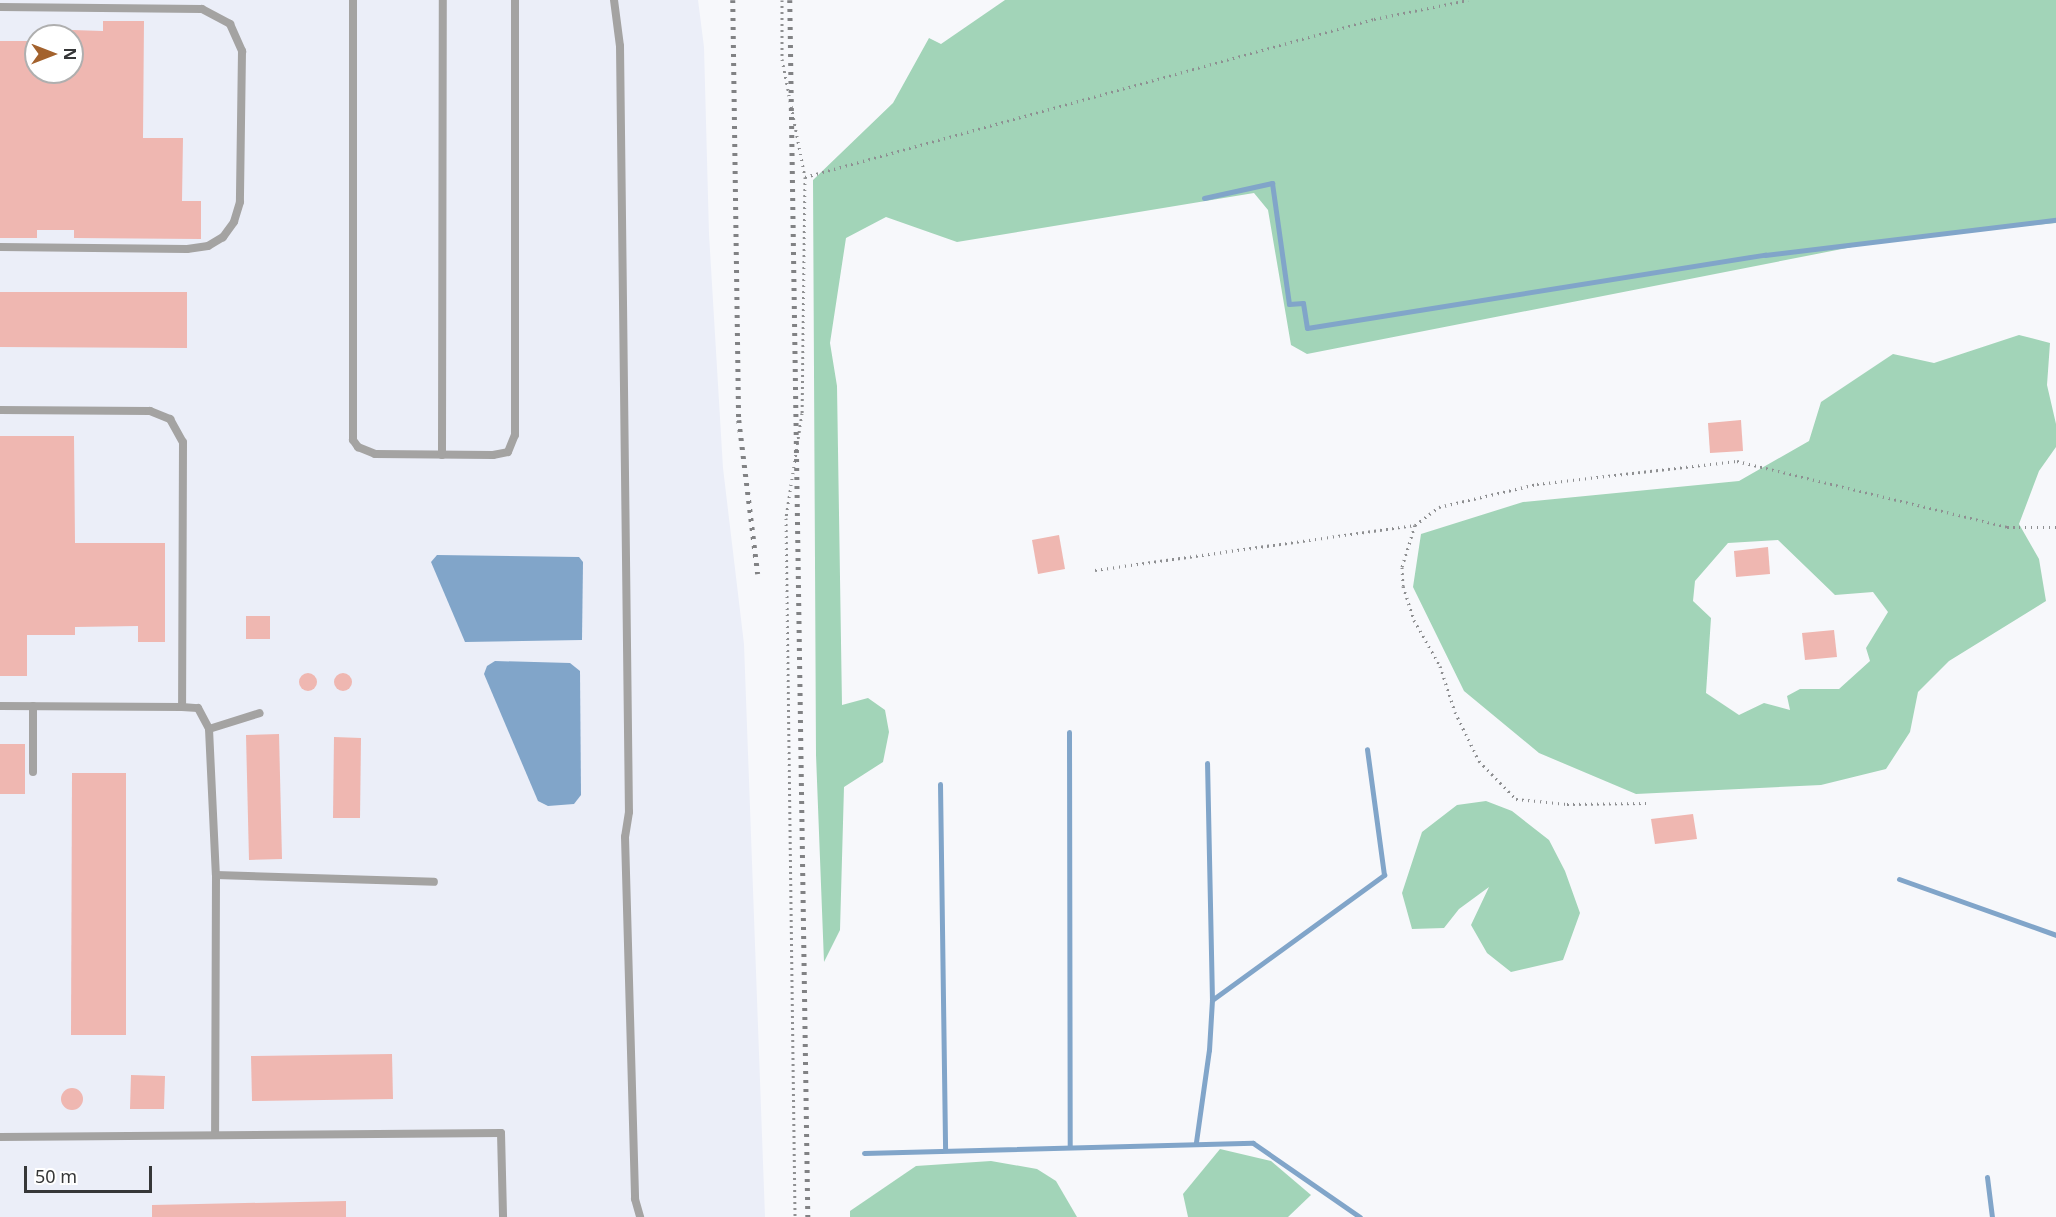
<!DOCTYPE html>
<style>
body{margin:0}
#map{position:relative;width:2056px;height:1217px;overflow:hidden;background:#f7f8fb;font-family:"Noto Sans",sans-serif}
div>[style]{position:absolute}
.built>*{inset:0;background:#ebeef8}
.forest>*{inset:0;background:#a2d4b8}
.water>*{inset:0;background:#81a5c9}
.stream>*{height:5px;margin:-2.5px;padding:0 2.5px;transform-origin:2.5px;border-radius:2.5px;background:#81a5c9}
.building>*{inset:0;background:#efb7b1}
.round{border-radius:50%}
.path>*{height:3px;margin-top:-1.5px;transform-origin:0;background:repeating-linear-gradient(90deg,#8e8f91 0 1.5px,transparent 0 6px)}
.lane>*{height:8px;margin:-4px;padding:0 4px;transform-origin:4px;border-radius:4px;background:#a4a3a2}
.rail>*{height:4.5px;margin-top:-2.25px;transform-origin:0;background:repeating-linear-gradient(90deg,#818284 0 3px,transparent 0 9px)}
span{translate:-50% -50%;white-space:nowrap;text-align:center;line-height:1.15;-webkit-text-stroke:4.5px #fff;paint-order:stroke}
.north{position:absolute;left:24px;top:24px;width:60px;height:60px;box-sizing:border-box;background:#fff;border:2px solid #afafaf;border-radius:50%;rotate:90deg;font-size:16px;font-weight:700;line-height:24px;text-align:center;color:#363738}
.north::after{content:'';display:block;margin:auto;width:21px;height:27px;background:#a3622d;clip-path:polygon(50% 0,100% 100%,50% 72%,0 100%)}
.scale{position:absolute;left:24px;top:1166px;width:128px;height:27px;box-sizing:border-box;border:3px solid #363738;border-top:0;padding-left:8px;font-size:18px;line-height:21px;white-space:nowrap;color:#363738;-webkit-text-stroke:4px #fff;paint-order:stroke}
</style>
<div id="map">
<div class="built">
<i style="clip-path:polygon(evenodd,0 0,698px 0,704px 47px,709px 234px,723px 468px,744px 644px,765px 1217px,0 1217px,0 0,36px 36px,72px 36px,72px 72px,36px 72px,36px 36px)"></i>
</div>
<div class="forest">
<i style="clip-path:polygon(1005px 0,2056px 0,2056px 223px,1898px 238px,1307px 354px,1291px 345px,1268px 210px,1254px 193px,957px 242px,886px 217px,846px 238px,830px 343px,837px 386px,842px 705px,868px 698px,885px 710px,889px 732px,883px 762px,844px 787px,840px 930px,824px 962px,816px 755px,813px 180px,893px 103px,929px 38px,941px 44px)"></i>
<i style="clip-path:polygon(evenodd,2019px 335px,2050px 343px,2047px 385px,2056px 424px,2056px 447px,2039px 471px,2019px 524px,2039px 559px,2046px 601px,1949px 661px,1918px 692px,1910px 732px,1886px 769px,1821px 785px,1636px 794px,1539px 753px,1464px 691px,1413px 587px,1421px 534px,1523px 502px,1739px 481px,1809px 441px,1821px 402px,1893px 354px,1934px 363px,2019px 335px,1778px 540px,1835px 595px,1873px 592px,1888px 612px,1866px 648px,1870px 661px,1839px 689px,1800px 689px,1787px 696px,1790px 710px,1764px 703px,1739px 715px,1706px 693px,1711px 618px,1693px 601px,1695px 581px,1728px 543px,1778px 540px)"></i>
<i style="clip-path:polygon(1486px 801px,1512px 811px,1549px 840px,1565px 871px,1580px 913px,1563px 960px,1511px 972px,1487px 953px,1471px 925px,1489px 887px,1459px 909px,1444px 928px,1412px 929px,1402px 893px,1422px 832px,1457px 805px)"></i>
<i style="clip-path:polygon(1220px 1149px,1271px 1161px,1311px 1195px,1288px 1217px,1188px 1217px,1183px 1194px)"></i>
<i style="clip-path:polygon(991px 1161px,1037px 1169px,1056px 1181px,1077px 1217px,850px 1217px,850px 1211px,916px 1166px)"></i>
</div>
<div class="water">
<i style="clip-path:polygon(437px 555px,579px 557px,583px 562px,582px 640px,465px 642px,431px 562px)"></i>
<i style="clip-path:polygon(495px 661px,570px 663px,580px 671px,581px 795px,574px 804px,548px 806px,538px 801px,484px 674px,487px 666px)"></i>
</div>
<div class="stream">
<i style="left:1204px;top:198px;width:70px;rotate:-12.4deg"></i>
<i style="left:1272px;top:183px;width:122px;rotate:82deg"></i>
<i style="left:1289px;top:304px;width:14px;rotate:-4deg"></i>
<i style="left:1303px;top:303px;width:25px;rotate:81deg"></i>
<i style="left:1307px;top:328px;width:464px;rotate:-9.1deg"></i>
<i style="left:1765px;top:255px;width:293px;rotate:-6.9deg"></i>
<i style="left:1069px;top:732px;width:414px;rotate:89.9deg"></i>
<i style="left:940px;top:784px;width:366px;rotate:89.2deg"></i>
<i style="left:1899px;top:879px;width:167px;rotate:19.6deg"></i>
<i style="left:1212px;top:1000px;width:213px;rotate:-36deg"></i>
<i style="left:1384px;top:875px;width:127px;rotate:-97.7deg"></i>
<i style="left:1196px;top:1142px;width:93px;rotate:-82deg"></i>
<i style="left:1209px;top:1050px;width:50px;rotate:-86.6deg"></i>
<i style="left:1212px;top:1000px;width:237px;rotate:-91.2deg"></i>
<i style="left:864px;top:1153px;width:389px;rotate:-1.5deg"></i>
<i style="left:1253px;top:1143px;width:130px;rotate:34.7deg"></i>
<i style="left:1987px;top:1177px;width:40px;rotate:82.9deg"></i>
</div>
<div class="building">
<i style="clip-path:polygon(103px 21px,144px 21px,143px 138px,183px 138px,182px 201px,201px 201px,201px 239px,74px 238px,74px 230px,37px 230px,37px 238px,0 238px,0 41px,36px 41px,36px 72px,72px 72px,72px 30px,103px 31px)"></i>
<i style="clip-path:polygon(0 292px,187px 292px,187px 348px,0 347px)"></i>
<i style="clip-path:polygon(1741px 420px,1743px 451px,1710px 453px,1708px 423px)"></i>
<i style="clip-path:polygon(0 436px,74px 436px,75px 543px,165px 543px,165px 642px,138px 642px,138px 626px,75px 627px,75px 635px,27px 635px,27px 676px,0 676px)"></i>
<i style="clip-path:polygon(1059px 535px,1065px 569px,1038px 574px,1032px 540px)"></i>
<i style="clip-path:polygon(1768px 547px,1770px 574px,1736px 577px,1734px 551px)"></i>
<i style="clip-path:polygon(246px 616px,270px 616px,270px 639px,246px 639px)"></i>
<i style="clip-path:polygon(1834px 630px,1837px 657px,1805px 660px,1802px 633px)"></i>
<i class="round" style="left:334px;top:673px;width:18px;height:18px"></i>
<i class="round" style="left:299px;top:673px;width:18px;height:18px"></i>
<i style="clip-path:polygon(279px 734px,282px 859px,249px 860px,246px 735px)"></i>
<i style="clip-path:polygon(334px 737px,361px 738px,360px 818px,333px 818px)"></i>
<i style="clip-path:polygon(0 744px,25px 744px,25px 794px,0 794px)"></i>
<i style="clip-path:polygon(72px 773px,126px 773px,126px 1035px,71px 1035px)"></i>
<i style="clip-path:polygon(1693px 814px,1697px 839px,1655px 844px,1651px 819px)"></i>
<i style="clip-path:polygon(392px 1054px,393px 1099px,252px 1101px,251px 1056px)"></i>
<i style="clip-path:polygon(131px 1075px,165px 1076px,164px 1109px,130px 1109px)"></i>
<i class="round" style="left:61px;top:1088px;width:22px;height:22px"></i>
<i style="clip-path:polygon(346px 1201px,346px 1217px,152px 1217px,152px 1205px)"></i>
</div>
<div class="path">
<i style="left:782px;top:0;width:59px;rotate:90deg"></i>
<i style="left:782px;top:59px;width:120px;rotate:79deg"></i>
<i style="left:805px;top:177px;width:236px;rotate:90.7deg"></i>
<i style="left:802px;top:413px;width:106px;rotate:98.7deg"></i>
<i style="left:786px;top:518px;width:699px;rotate:89.26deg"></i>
<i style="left:805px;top:177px;width:591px;rotate:-15.52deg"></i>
<i style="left:1374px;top:19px;width:96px;rotate:-11.4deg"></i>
<i style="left:1415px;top:525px;width:44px;rotate:107.2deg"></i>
<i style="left:1402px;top:567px;width:19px;rotate:87deg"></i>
<i style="left:1403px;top:586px;width:36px;rotate:72deg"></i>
<i style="left:1414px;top:620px;width:53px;rotate:60.5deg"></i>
<i style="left:1440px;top:666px;width:48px;rotate:71.9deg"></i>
<i style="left:1455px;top:712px;width:55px;rotate:63.9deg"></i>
<i style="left:1479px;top:761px;width:53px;rotate:45.8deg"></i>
<i style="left:1516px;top:799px;width:51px;rotate:5.6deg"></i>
<i style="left:1567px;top:804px;width:79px;rotate:-0.7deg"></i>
<i style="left:1095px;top:570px;width:323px;rotate:-8deg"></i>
<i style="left:1415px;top:525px;width:30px;rotate:-37deg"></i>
<i style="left:1439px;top:507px;width:101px;rotate:-13.2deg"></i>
<i style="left:1537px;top:484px;width:201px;rotate:-6.6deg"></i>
<i style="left:1737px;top:461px;width:278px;rotate:13.7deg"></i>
<i style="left:2007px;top:527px;width:49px"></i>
</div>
<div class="lane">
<i style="left:353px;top:0;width:440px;rotate:90deg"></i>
<i style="left:353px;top:440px;width:9px;rotate:54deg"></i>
<i style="left:358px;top:447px;width:18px;rotate:22deg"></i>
<i style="left:375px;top:454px;width:118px;rotate:0.5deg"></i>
<i style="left:493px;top:455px;width:15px;rotate:-11deg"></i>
<i style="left:508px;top:452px;width:18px;rotate:-68deg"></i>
<i style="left:515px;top:435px;width:435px;rotate:-90deg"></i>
<i style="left:614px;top:0;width:46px;rotate:82.6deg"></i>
<i style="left:620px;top:46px;width:766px;rotate:89.33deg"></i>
<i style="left:629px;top:812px;width:25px;rotate:99deg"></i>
<i style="left:625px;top:837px;width:362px;rotate:88.4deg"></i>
<i style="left:635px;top:1199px;width:19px;rotate:74deg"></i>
<i style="left:0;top:7px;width:202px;rotate:0.6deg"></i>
<i style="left:202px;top:9px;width:32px;rotate:28deg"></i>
<i style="left:230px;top:24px;width:30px;rotate:66deg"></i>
<i style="left:242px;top:51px;width:151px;rotate:90.8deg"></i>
<i style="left:240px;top:202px;width:21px;rotate:107deg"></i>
<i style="left:234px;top:222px;width:19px;rotate:126deg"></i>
<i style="left:223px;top:237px;width:17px;rotate:149deg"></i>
<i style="left:208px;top:246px;width:21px;rotate:172deg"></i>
<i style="left:187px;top:249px;width:187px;rotate:-179.4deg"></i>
<i style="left:0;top:410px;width:150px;rotate:0.4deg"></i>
<i style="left:150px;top:411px;width:22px;rotate:22deg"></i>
<i style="left:170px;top:419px;width:26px;rotate:61deg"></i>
<i style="left:183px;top:442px;width:265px;rotate:90.2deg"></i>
<i style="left:182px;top:707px;width:182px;rotate:-179.7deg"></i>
<i style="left:442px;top:455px;width:455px;rotate:-89.9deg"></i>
<i style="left:182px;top:707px;width:16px;rotate:4deg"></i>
<i style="left:198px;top:708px;width:24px;rotate:62deg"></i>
<i style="left:209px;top:729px;width:146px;rotate:87.3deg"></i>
<i style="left:216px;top:875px;width:259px;rotate:90.2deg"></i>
<i style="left:209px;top:729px;width:53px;rotate:-17.4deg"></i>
<i style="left:33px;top:772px;width:66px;rotate:-90deg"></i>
<i style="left:216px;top:875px;width:218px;rotate:1.8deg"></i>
<i style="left:0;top:1137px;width:501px;rotate:-0.46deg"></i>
<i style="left:501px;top:1133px;width:84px;rotate:88.6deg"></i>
</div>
<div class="rail">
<i style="left:733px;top:0;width:420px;rotate:89.2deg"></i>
<i style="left:739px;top:420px;width:155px;rotate:83deg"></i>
<i style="left:790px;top:0;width:1217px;rotate:89.15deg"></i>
</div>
<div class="north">N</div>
<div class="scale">50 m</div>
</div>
